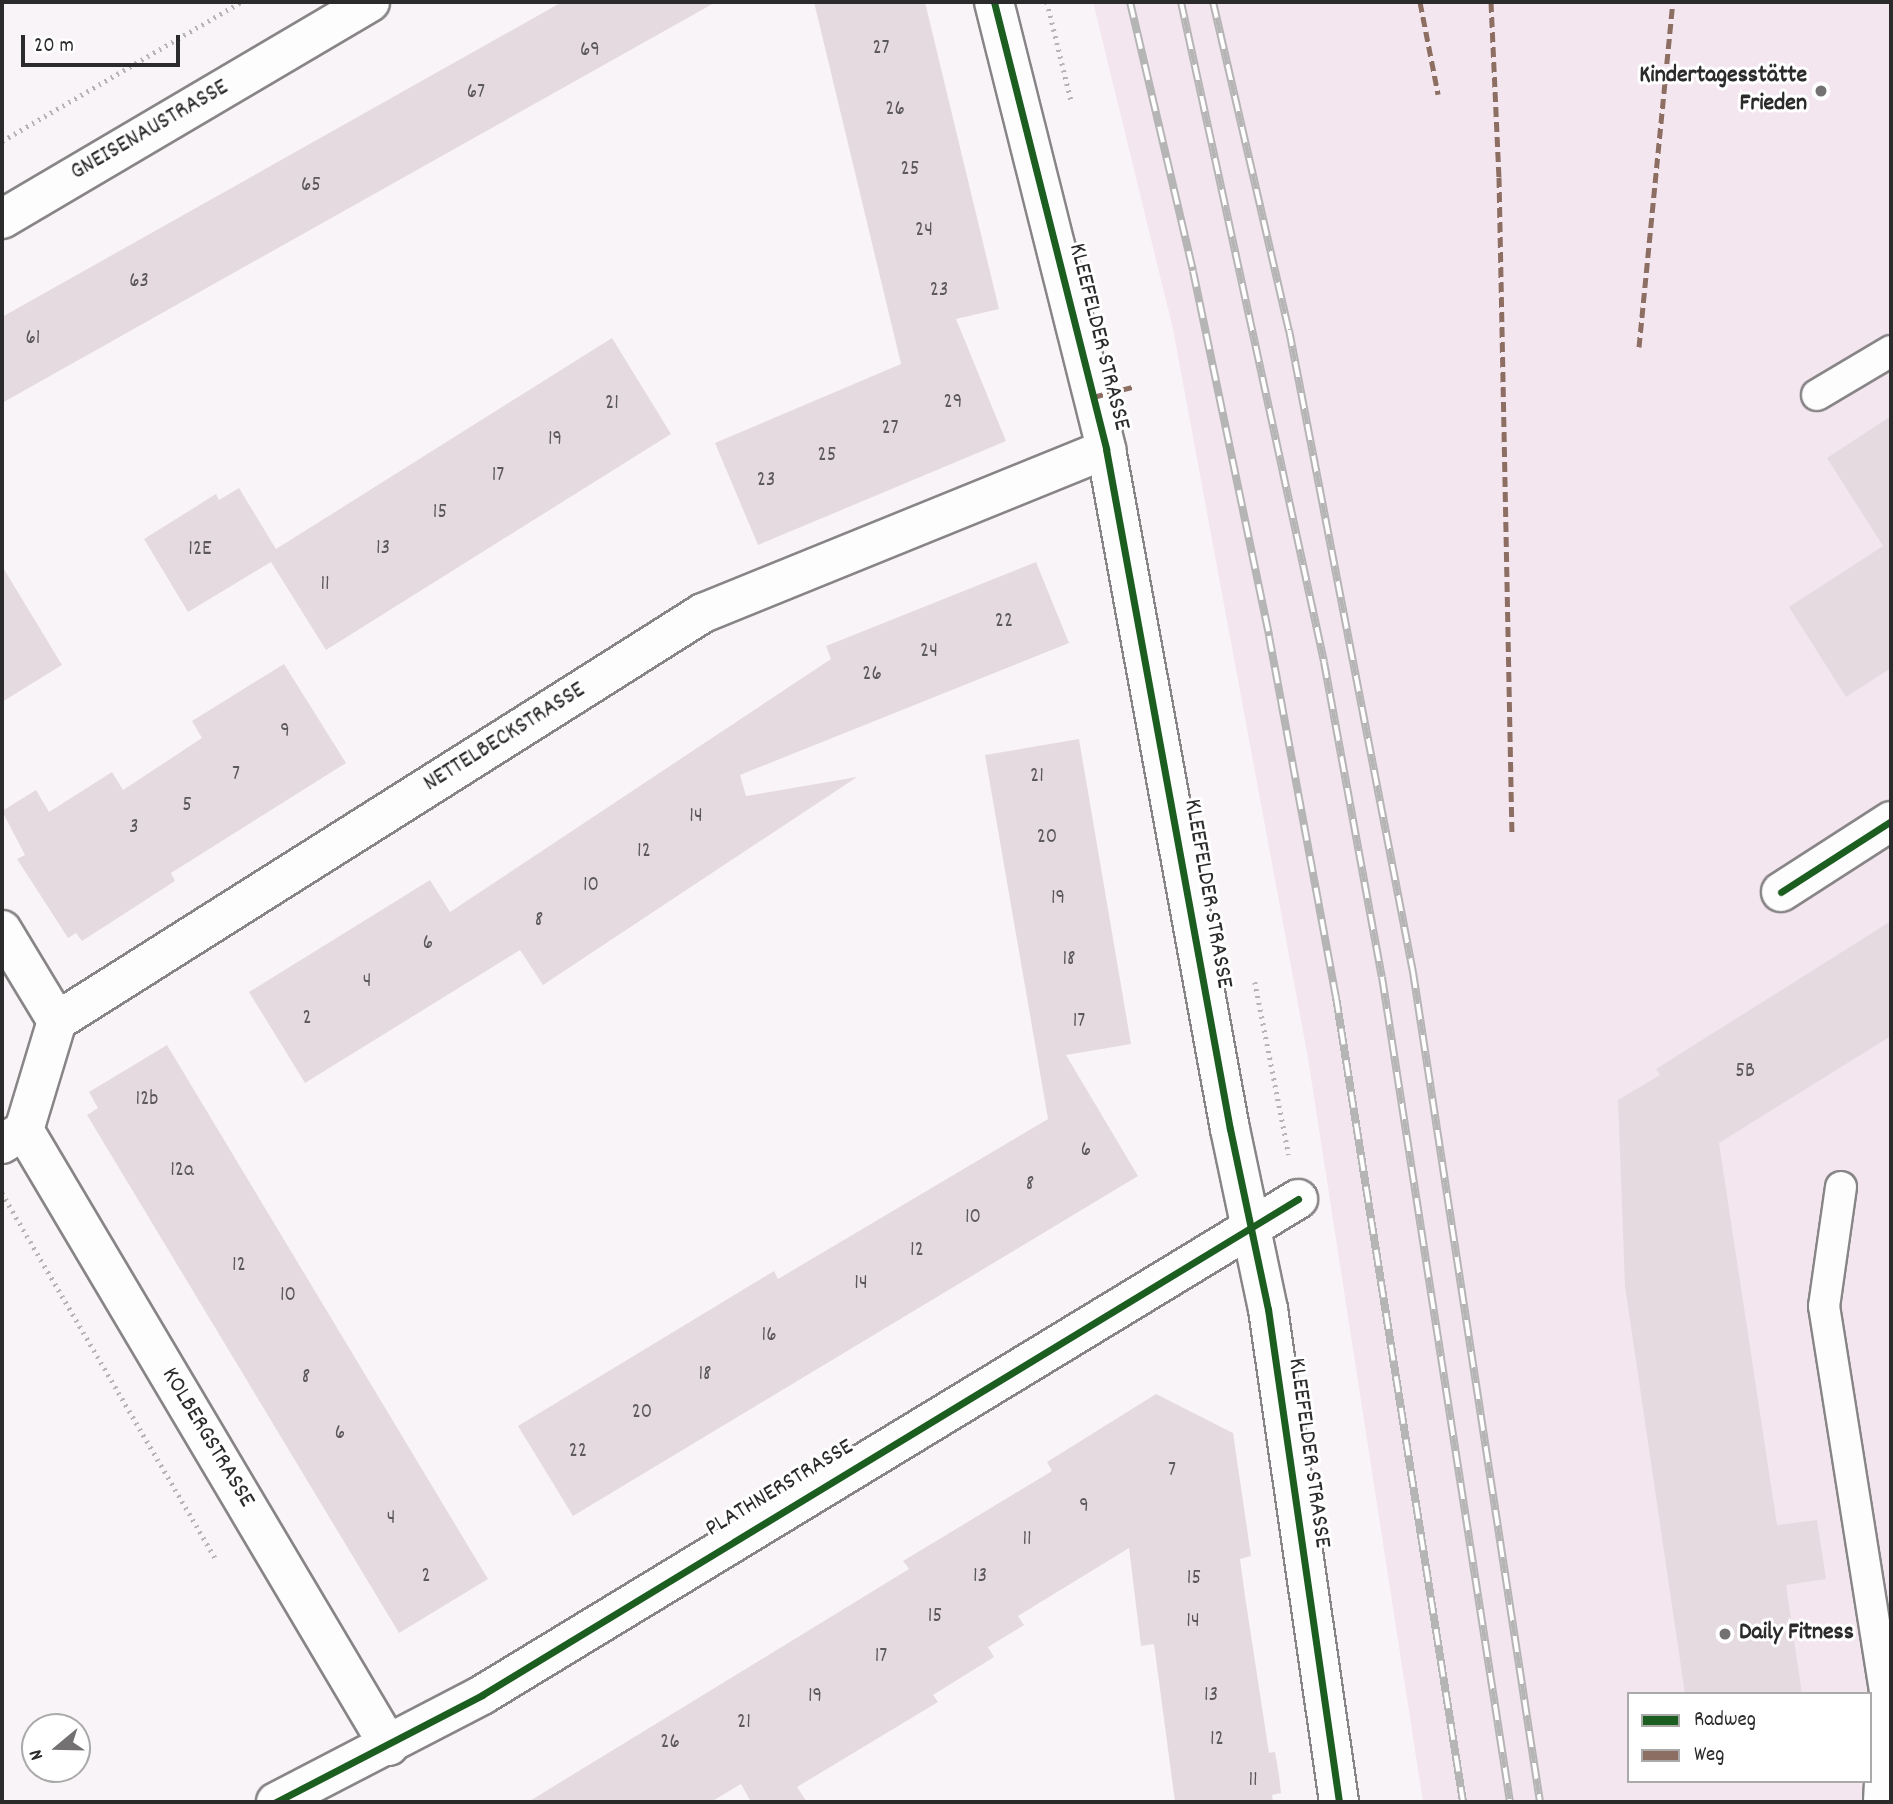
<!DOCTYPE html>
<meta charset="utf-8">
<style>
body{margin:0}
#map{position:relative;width:1893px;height:1804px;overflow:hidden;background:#f9f4f7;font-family:Dekko,sans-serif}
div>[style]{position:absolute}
.built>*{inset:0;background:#f4e6ee}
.building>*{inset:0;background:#e6dae1}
.path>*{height:4.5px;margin-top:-2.25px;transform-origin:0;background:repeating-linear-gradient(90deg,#b6b5b6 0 2px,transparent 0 7px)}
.roads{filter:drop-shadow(2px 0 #888587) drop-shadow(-2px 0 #888587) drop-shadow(0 2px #888587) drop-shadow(0 -2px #888587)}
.lane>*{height:30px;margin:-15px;padding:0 15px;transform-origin:15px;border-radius:15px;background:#fefdfe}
.street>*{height:38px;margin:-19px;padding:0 19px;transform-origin:19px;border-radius:19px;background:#fefdfe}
.secondary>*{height:38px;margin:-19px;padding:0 19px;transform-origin:19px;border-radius:19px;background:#fefdfe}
.rail>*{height:8px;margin-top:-4px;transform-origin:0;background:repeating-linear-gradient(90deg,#fff 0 16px,#b6b5b6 0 32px);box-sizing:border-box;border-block:2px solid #b6b5b6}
.quiet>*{height:5px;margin-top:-2.5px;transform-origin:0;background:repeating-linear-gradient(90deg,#8d6e63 0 10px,transparent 0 15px)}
.cycleway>*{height:7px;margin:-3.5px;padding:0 3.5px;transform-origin:3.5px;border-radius:3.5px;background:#1b5e20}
.dots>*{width:19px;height:19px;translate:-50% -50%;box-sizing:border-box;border:4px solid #fff;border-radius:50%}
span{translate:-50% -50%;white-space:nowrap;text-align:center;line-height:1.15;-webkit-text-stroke:6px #fff;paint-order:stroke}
.number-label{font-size:21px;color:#5b585a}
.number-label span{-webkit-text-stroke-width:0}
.poi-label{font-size:24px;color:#2b2b2b;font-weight:700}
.right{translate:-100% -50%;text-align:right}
.left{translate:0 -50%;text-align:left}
.street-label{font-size:24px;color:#2b2b2b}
.frame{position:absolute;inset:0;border:4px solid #2b2b2b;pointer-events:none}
.legend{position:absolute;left:1627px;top:1692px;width:245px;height:91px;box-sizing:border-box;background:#fff;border:2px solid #aaa;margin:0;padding:9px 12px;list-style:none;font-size:21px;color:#2b2b2b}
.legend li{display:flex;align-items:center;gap:14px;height:35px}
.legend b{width:35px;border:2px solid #aaa}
.north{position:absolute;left:21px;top:1713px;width:70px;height:70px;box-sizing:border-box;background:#fff;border:2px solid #aaa;border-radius:50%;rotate:251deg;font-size:19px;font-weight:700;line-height:28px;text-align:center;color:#2b2b2b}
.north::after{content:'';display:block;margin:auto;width:24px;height:32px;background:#737172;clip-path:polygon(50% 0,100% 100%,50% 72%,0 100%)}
.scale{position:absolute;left:21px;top:35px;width:159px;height:32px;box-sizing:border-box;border:4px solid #2b2b2b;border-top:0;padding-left:9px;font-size:21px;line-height:24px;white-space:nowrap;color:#2b2b2b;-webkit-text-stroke:5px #fff;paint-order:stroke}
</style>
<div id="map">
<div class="built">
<i style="clip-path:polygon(evenodd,1093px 2px,1891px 2px,1891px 1802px,1423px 1802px,1308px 1058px,1173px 329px,1093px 2px,1629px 1694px,1870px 1694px,1870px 1781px,1629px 1781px,1629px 1694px)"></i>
</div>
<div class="building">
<i style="clip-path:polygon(562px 2px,716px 2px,2px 403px,2px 317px)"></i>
<i style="clip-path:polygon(814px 2px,925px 2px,999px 309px,956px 319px,1006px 441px,758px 545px,715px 443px,901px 364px)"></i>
<i style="clip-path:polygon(612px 338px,671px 434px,326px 650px,271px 562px,188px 612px,144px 539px,216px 494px,219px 500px,239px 488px,276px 549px)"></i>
<i style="clip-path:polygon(1891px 416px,1891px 668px,1846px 697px,1789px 607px,1883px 546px,1827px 458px)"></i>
<i style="clip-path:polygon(1036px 562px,1069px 643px,740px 775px,746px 796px,857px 777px,543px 985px,520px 950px,305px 1083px,249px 992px,430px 880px,450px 912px,831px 659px,826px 646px)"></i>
<i style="clip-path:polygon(2px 566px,62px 665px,2px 702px)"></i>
<i style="clip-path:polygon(284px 664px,346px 763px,171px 873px,175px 881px,82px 941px,76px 933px,68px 938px,17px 859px,25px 855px,2px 811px,36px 790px,49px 812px,112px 772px,123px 790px,202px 738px,192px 721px)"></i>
<i style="clip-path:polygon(1079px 739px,1131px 1044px,1066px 1055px,1138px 1176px,573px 1516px,518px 1426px,774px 1271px,778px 1279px,1048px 1119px,985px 755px)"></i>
<i style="clip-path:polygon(1891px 921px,1891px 1036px,1719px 1143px,1777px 1525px,1817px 1520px,1826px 1579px,1786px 1585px,1802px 1694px,1685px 1694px,1625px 1286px,1618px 1100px,1660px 1075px,1656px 1069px)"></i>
<i style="clip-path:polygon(167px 1045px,488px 1579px,399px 1633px,87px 1115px,98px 1108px,89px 1092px)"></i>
<i style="clip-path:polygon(1156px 1394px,1233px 1433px,1251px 1556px,1240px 1559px,1245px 1596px,1269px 1753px,1275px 1752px,1279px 1775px,1281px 1793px,1272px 1795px,1273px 1802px,1175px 1802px,1154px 1644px,1141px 1646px,1129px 1548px,1018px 1616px,1024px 1625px,988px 1647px,994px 1657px,933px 1695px,938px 1702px,797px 1787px,807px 1802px,751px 1802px,741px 1784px,711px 1802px,528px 1802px,909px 1569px,903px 1561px,1052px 1471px,1047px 1462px)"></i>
</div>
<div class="path">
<i style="left:1047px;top:2px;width:101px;rotate:76.2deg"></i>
<i style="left:2px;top:141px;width:276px;rotate:-30.2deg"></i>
<i style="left:1255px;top:982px;width:176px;rotate:78.9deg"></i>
<i style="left:2px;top:1193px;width:424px;rotate:59.7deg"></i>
</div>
<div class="roads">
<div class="lane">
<i style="left:1817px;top:395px;width:86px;rotate:-30.7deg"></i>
<i style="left:1841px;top:1187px;width:120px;rotate:98.1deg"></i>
<i style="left:1824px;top:1306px;width:389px;rotate:81deg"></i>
<i style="left:1885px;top:1690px;width:112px;rotate:93.1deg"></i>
</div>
<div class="street">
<i style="left:994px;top:2px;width:461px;rotate:75.9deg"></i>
<i style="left:1106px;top:449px;width:691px;rotate:79.67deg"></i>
<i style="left:1230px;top:1129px;width:184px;rotate:78.1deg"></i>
<i style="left:1268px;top:1309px;width:498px;rotate:81.8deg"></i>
<i style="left:2px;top:219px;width:427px;rotate:-30.5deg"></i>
<i style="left:2px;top:930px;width:106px;rotate:58.9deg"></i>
<i style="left:24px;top:1130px;width:716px;rotate:59.35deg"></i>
<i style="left:2px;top:1144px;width:26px;rotate:-32deg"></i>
<i style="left:24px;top:1130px;width:114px;rotate:-73.2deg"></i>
<i style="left:57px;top:1021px;width:764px;rotate:-32.28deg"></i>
<i style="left:703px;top:613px;width:435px;rotate:-22.1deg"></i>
</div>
<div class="secondary">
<i style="left:1781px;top:892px;width:131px;rotate:-32.8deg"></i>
<i style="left:276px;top:1802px;width:232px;rotate:-27.4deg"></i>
<i style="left:482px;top:1695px;width:955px;rotate:-31.29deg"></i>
</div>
</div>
<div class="rail">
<i style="left:1130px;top:2px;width:276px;rotate:76.8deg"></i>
<i style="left:1193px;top:271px;width:373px;rotate:78.2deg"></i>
<i style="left:1269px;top:636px;width:367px;rotate:79.5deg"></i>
<i style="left:1336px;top:997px;width:815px;rotate:81.03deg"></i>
<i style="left:1181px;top:2px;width:675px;rotate:77.77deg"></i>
<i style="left:1324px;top:662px;width:320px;rotate:79.6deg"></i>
<i style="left:1382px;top:977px;width:835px;rotate:81.18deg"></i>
<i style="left:1213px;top:2px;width:337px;rotate:77deg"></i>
<i style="left:1289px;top:330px;width:654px;rotate:79.07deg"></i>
<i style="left:1413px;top:972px;width:840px;rotate:81.3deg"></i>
</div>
<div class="quiet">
<i style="left:1420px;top:2px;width:94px;rotate:78.9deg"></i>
<i style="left:1491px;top:2px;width:175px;rotate:87.4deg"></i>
<i style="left:1499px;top:177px;width:659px;rotate:88.87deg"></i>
<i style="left:1639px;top:347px;width:347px;rotate:-84.4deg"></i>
<i style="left:1093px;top:397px;width:44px;rotate:-14.3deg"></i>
</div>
<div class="cycleway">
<i style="left:994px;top:2px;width:461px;rotate:75.9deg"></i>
<i style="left:1106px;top:449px;width:691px;rotate:79.67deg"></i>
<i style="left:1230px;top:1129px;width:184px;rotate:78.1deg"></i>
<i style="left:1268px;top:1309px;width:498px;rotate:81.8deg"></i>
<i style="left:1781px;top:892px;width:131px;rotate:-32.8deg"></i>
<i style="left:276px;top:1802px;width:232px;rotate:-27.4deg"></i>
<i style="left:482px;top:1695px;width:955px;rotate:-31.29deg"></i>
</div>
<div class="dots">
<i style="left:1821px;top:91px;background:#737172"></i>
<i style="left:1725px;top:1634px;background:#737172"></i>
</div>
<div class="number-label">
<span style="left:881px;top:49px">27</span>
<span style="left:590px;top:51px">69</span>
<span style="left:476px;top:93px">67</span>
<span style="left:895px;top:110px">26</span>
<span style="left:910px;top:170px">25</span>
<span style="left:311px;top:186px">65</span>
<span style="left:924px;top:231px">24</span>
<span style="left:139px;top:282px">63</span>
<span style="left:939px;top:291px">23</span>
<span style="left:33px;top:339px">61</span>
<span style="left:953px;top:403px">29</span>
<span style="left:612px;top:404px">21</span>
<span style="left:890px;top:429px">27</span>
<span style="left:555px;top:440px">19</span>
<span style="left:827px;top:456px">25</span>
<span style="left:498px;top:476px">17</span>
<span style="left:766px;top:481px">23</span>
<span style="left:440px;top:513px">15</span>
<span style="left:383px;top:549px">13</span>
<span style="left:200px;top:550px">12E</span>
<span style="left:325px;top:585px">11</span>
<span style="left:1004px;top:622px">22</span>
<span style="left:929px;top:652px">24</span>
<span style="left:872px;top:675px">26</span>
<span style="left:285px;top:732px">9</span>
<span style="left:236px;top:775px">7</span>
<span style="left:1037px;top:777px">21</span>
<span style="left:187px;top:806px">5</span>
<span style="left:696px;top:817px">14</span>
<span style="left:134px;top:828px">3</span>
<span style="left:1047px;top:838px">20</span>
<span style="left:644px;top:852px">12</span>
<span style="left:591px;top:886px">10</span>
<span style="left:1058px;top:899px">19</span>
<span style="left:539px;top:921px">8</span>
<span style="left:428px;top:944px">6</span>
<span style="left:1069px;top:960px">18</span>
<span style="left:367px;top:982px">4</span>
<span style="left:307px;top:1019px">2</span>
<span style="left:1079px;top:1022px">17</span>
<span style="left:1745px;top:1072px">5B</span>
<span style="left:147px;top:1100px">12b</span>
<span style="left:1086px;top:1151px">6</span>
<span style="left:182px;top:1171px">12a</span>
<span style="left:1030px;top:1185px">8</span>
<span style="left:973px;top:1218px">10</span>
<span style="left:917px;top:1251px">12</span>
<span style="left:239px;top:1266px">12</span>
<span style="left:861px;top:1284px">14</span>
<span style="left:288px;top:1296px">10</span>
<span style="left:769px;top:1336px">16</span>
<span style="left:705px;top:1375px">18</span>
<span style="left:306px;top:1378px">8</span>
<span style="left:642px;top:1413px">20</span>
<span style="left:340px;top:1434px">6</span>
<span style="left:578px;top:1452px">22</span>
<span style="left:1172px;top:1471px">7</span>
<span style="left:1084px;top:1507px">9</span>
<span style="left:391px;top:1519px">4</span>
<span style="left:1027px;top:1540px">11</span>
<span style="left:426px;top:1577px">2</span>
<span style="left:980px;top:1577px">13</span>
<span style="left:1194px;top:1579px">15</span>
<span style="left:935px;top:1617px">15</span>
<span style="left:1193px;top:1622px">14</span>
<span style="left:881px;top:1657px">17</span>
<span style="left:1211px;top:1696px">13</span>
<span style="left:815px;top:1697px">19</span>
<span style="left:744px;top:1723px">21</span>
<span style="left:1217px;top:1740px">12</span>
<span style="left:670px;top:1743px">26</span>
<span style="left:1253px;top:1781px">11</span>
</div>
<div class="poi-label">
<span class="right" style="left:1807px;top:91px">Kindertagesstätte<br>Frieden</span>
<span class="left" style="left:1739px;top:1634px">Daily Fitness</span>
</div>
<div class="street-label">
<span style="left:150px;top:131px;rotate:-30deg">GNEISENAUSTRASSE</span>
<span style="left:1098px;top:337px;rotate:76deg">KLEEFELDER STRASSE</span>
<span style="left:505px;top:738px;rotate:-32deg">NETTELBECKSTRASSE</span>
<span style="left:1207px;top:894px;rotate:80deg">KLEEFELDER STRASSE</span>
<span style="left:207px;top:1438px;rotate:59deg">KOLBERGSTRASSE</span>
<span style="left:1308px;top:1453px;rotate:82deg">KLEEFELDER STRASSE</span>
<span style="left:780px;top:1489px;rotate:-31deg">PLATHNERSTRASSE</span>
</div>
<div class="frame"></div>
<ul class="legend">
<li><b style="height:9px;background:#1b5e20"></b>Radweg</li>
<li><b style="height:9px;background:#8d6e63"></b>Weg</li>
</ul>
<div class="north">N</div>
<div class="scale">20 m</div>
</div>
